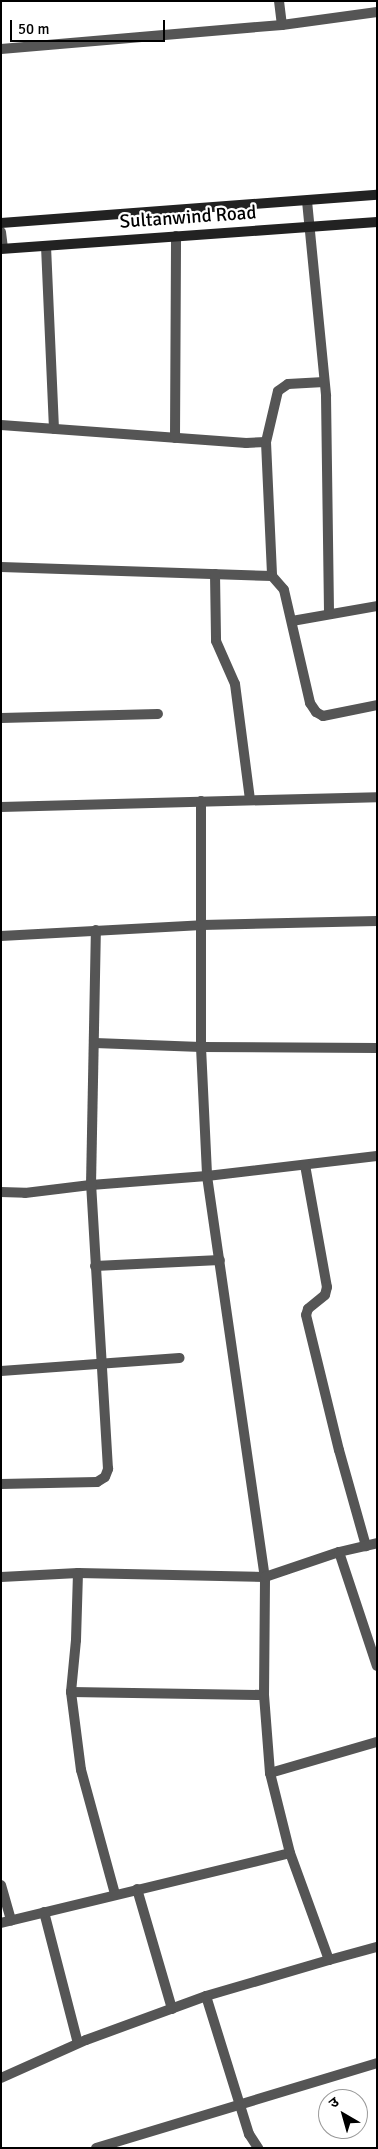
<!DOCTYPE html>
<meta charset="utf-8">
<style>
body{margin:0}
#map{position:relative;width:378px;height:2149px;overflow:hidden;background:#fff;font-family:Signika,"Noto Sans Devanagari",sans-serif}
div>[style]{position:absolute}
.minor>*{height:10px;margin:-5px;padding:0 5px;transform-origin:5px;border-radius:5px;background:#555}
.secondary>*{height:10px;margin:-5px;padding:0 5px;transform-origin:5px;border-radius:5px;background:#222}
span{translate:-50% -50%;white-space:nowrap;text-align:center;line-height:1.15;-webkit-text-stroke:4.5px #fff;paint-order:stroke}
.street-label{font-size:19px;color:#000}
.frame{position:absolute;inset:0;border:2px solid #000;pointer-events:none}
.north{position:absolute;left:318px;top:2089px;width:50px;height:50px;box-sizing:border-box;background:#fff;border:1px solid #999;border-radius:50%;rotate:322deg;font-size:14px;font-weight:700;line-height:20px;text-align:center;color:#000}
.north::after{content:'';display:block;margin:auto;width:18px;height:22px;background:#000;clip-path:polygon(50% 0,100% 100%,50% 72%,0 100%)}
.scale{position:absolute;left:10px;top:20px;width:155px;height:22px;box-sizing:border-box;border:2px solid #000;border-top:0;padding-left:6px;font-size:15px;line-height:18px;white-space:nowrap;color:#000;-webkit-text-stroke:4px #fff;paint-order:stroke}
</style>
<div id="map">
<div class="minor">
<i style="left:279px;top:1px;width:24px;rotate:83deg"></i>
<i style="left:1px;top:49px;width:282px;rotate:-4.9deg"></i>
<i style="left:282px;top:25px;width:96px;rotate:-7.8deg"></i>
<i style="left:307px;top:201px;width:196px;rotate:84.4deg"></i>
<i style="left:326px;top:396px;width:218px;rotate:89.2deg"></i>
<i style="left:1px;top:232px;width:16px;rotate:83deg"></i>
<i style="left:46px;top:246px;width:183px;rotate:87.5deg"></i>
<i style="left:1px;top:425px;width:246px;rotate:4.2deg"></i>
<i style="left:246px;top:443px;width:20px;rotate:-3deg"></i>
<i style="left:266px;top:442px;width:134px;rotate:87.4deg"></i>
<i style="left:272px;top:576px;width:271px;rotate:-178.1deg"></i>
<i style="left:175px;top:438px;width:202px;rotate:-89.7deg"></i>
<i style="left:266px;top:442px;width:52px;rotate:-76.8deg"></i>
<i style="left:278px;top:391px;width:12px;rotate:-35deg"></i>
<i style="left:288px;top:384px;width:36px;rotate:-3deg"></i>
<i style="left:215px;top:574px;width:67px;rotate:89.1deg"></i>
<i style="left:216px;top:641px;width:47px;rotate:66.2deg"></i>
<i style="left:235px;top:684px;width:117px;rotate:82.6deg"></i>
<i style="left:272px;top:576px;width:18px;rotate:49deg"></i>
<i style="left:284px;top:590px;width:116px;rotate:77deg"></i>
<i style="left:310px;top:703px;width:11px;rotate:56deg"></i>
<i style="left:316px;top:712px;width:8px;rotate:30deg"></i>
<i style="left:323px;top:716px;width:55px;rotate:-11.5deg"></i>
<i style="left:292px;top:621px;width:86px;rotate:-10deg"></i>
<i style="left:1px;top:718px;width:157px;rotate:-1.5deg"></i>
<i style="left:201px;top:801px;width:246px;rotate:90deg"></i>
<i style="left:201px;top:1047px;width:129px;rotate:87.3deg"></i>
<i style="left:207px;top:1176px;width:171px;rotate:-6.7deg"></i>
<i style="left:1px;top:807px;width:376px;rotate:-1.5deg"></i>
<i style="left:1px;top:936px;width:201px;rotate:-3.1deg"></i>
<i style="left:202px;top:925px;width:175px;rotate:-1.3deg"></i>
<i style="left:95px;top:1043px;width:106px;rotate:2.2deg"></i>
<i style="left:201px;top:1047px;width:176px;rotate:0.3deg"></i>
<i style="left:305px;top:1165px;width:124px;rotate:79.8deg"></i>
<i style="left:327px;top:1287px;width:8px;rotate:104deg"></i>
<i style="left:325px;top:1295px;width:22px;rotate:141deg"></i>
<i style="left:308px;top:1309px;width:6px;rotate:108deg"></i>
<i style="left:306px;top:1315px;width:139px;rotate:76.3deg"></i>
<i style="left:339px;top:1450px;width:100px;rotate:74.3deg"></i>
<i style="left:1px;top:1192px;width:24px;rotate:2deg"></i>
<i style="left:25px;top:1193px;width:66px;rotate:-6.9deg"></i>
<i style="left:91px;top:1185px;width:116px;rotate:-4.4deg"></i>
<i style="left:207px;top:1176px;width:405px;rotate:81.8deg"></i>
<i style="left:265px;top:1577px;width:187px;rotate:-178.8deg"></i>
<i style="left:78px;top:1573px;width:77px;rotate:177deg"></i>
<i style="left:95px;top:1266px;width:125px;rotate:-2.7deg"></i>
<i style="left:1px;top:1371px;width:179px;rotate:-4.2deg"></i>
<i style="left:1px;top:1484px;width:96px;rotate:-1.2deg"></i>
<i style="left:97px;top:1482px;width:9px;rotate:-32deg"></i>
<i style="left:105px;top:1477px;width:9px;rotate:-69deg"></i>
<i style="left:108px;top:1469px;width:285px;rotate:-93.4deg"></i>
<i style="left:91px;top:1185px;width:255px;rotate:-88.9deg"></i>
<i style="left:339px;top:1552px;width:120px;rotate:71.6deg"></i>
<i style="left:71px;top:1692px;width:52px;rotate:-84.5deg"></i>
<i style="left:76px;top:1640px;width:67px;rotate:-88.3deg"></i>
<i style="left:270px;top:1773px;width:111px;rotate:-16.2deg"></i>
<i style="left:1px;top:1885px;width:37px;rotate:74deg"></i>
<i style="left:137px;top:1889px;width:125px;rotate:73.7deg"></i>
<i style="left:115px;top:1894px;width:129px;rotate:-105.3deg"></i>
<i style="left:81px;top:1770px;width:79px;rotate:-97.3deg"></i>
<i style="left:71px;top:1692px;width:193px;rotate:0.9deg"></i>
<i style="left:44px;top:1912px;width:135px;rotate:75.5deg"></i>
<i style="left:1px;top:1923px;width:297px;rotate:-13.6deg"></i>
<i style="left:290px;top:1853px;width:82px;rotate:-104deg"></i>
<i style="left:270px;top:1773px;width:78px;rotate:-94.4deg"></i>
<i style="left:264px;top:1695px;width:118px;rotate:-89.5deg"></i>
<i style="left:265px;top:1577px;width:78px;rotate:-18.7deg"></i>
<i style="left:339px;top:1552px;width:39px;rotate:-13deg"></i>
<i style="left:329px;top:1960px;width:50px;rotate:-15.2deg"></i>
<i style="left:206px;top:1996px;width:145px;rotate:72.7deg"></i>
<i style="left:249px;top:2134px;width:17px;rotate:57deg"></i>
<i style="left:1px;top:2078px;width:93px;rotate:-24.1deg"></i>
<i style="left:86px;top:2040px;width:128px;rotate:-20.1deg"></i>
<i style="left:206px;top:1996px;width:128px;rotate:-16.3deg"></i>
<i style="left:329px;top:1960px;width:114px;rotate:-110deg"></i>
<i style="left:96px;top:2148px;width:294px;rotate:-16.8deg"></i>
</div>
<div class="secondary">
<i style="left:1px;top:223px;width:377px;rotate:-4.3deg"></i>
<i style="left:1px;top:249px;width:377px;rotate:-4.1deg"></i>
</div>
<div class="street-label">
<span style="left:188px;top:218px;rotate:-4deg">Sultanwind Road</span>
</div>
<div class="frame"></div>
<div class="north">उ</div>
<div class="scale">50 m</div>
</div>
